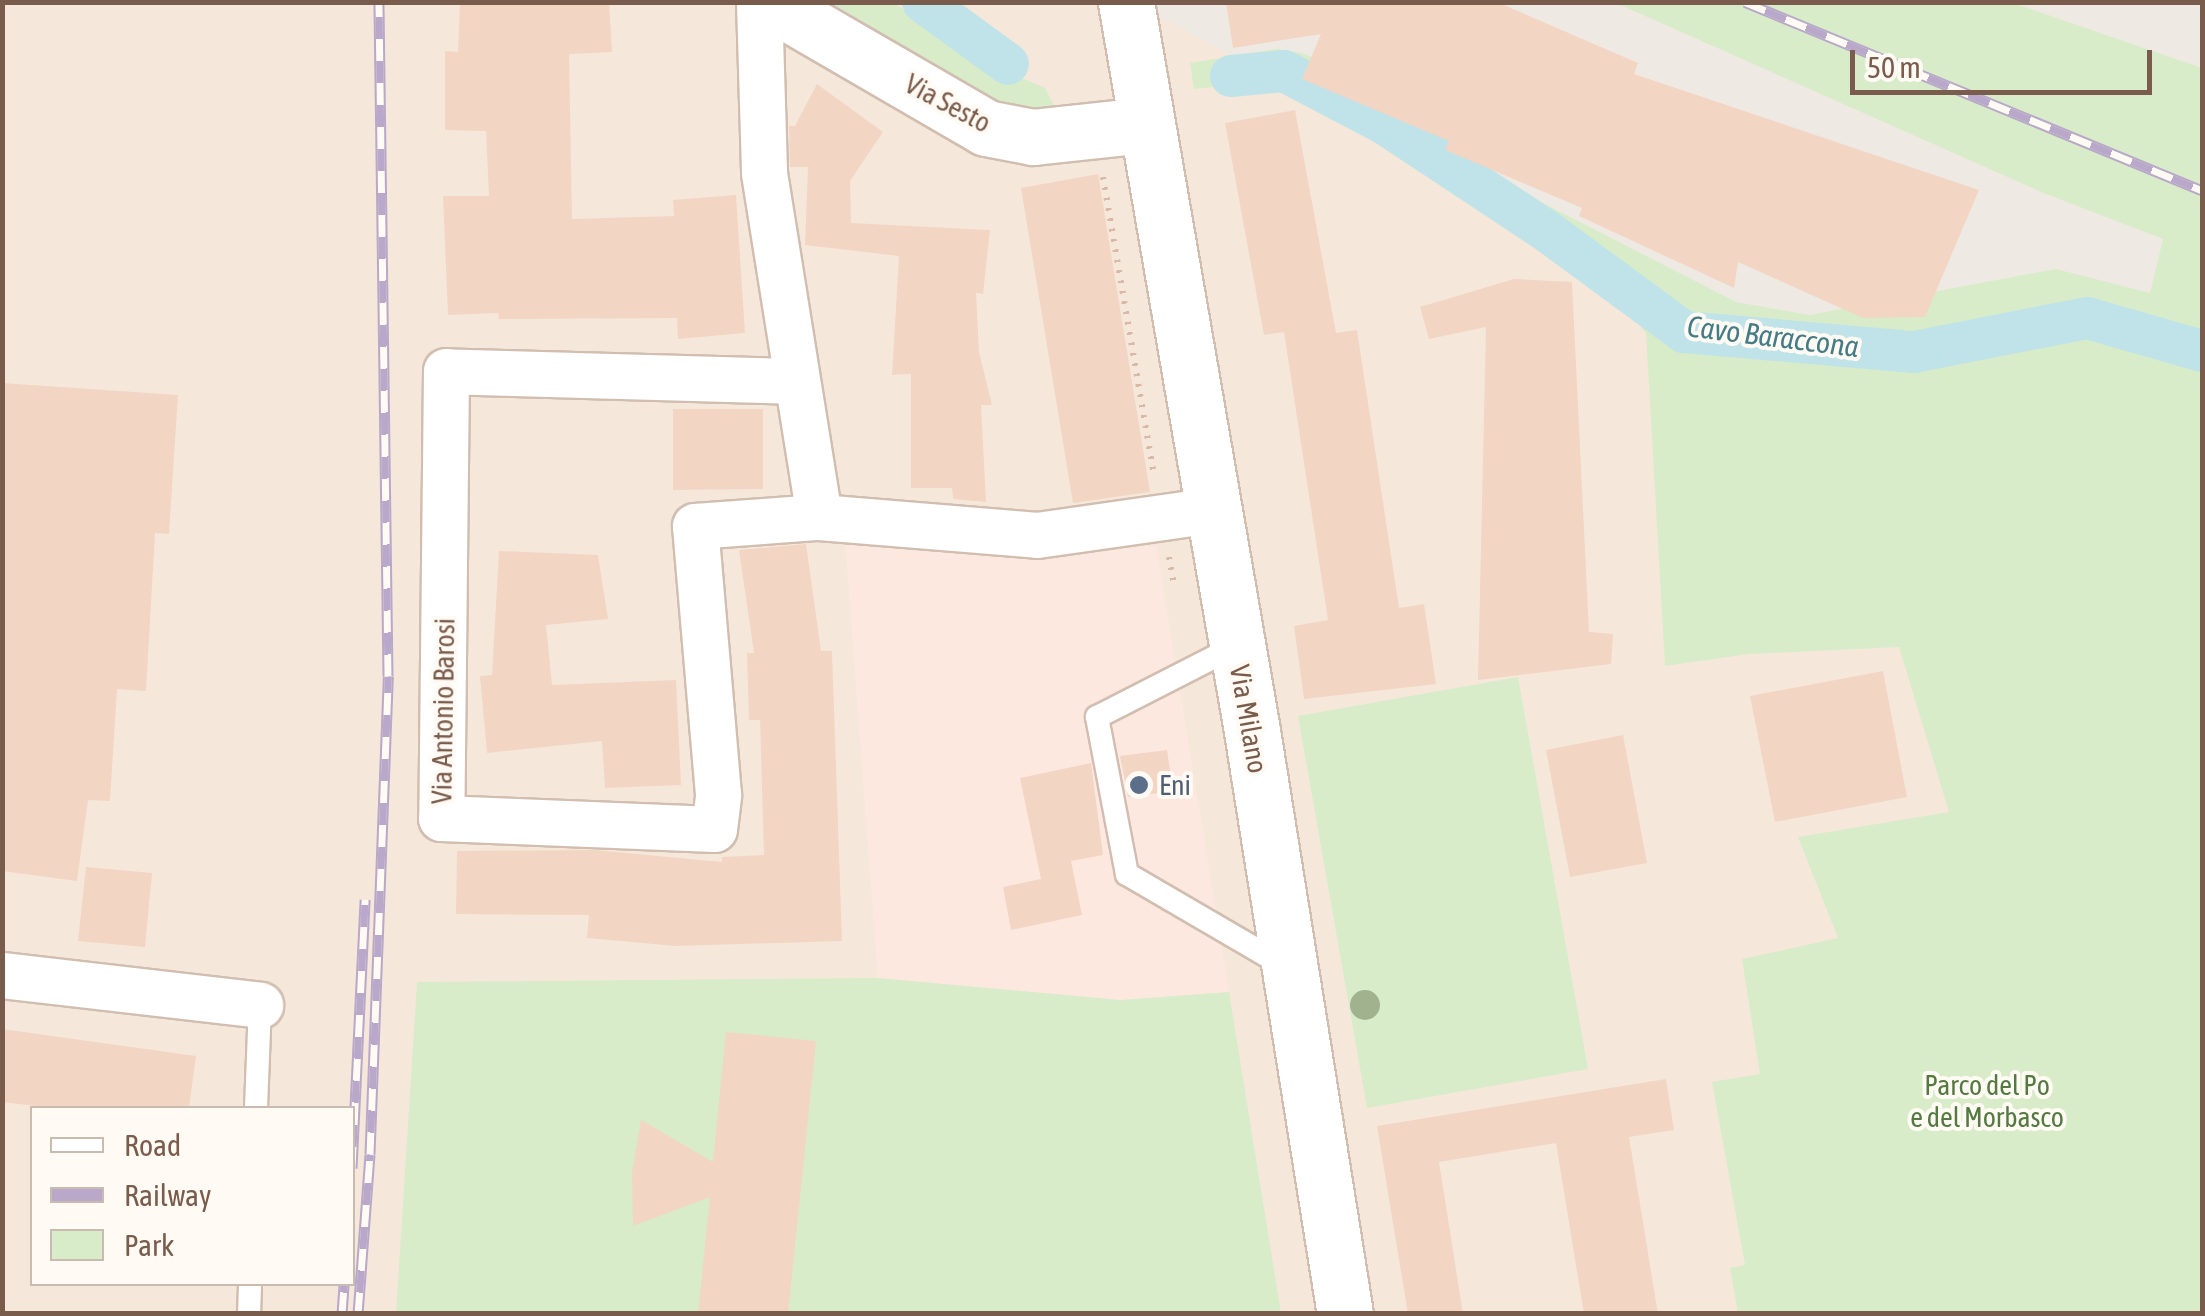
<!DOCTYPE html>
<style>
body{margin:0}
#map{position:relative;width:2205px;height:1316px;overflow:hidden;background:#fdf6ec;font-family:"Asap Condensed",sans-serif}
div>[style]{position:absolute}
.residential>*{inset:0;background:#f5e8da}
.commercial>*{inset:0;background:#fde8e0}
.industrial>*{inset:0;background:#efe9e4}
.green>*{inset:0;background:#d8ecc9}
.canal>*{height:42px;margin:-21px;padding:0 21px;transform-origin:21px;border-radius:21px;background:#bfe3e8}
.building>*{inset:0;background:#f3d5c3}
.path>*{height:6px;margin-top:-3px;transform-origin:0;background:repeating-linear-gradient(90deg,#d9b8a5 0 2.5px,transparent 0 10.5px)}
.roads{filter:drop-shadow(2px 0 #d1beb0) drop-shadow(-2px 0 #d1beb0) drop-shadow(0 2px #d1beb0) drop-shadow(0 -2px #d1beb0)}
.service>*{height:22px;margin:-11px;padding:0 11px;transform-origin:11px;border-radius:11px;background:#fff}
.minor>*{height:45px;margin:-22.5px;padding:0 22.5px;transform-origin:22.5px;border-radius:22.5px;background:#fff}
.tertiary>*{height:55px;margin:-27.5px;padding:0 27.5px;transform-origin:27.5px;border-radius:27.5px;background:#fff}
.secondary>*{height:55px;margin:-27.5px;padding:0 27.5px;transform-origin:27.5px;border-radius:27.5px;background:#fff}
.rail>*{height:11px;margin-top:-5.5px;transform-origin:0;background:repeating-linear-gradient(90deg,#fffaf3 0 22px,#b9a8c9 0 44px);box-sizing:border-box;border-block:2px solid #b9a8c9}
.trees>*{width:30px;height:30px;margin:-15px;border-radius:50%;background:#a0b28e}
.dots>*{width:28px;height:28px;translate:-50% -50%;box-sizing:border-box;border:5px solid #fffaf3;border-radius:50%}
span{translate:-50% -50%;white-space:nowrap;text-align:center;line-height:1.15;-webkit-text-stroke:8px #fffaf3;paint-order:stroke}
.street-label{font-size:28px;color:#7a5c4d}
.service-label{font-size:28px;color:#4e5e75}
.left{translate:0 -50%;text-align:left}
.park-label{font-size:28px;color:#537a41}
.water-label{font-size:30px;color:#437c86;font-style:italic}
.frame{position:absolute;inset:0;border:5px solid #7a5c4d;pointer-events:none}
.legend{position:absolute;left:30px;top:1106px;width:325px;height:180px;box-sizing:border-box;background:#fffaf3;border:2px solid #cabbb1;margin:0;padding:12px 18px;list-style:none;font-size:30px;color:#7a5c4d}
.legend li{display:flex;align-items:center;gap:20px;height:50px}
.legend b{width:50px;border:2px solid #cabbb1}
.scale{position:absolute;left:1850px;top:50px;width:302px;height:45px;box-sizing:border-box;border:5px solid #7a5c4d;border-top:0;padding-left:12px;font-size:30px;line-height:35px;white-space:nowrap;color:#7a5c4d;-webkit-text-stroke:8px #fffaf3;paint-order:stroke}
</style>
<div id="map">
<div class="residential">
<i style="clip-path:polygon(evenodd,3px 3px,2202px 3px,2202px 1313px,3px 1314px,3px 3px,32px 1108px,352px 1108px,352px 1284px,32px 1284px,32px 1108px)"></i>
</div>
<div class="commercial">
<i style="clip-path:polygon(845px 538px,1034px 560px,1156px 545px,1229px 992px,1121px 1000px,878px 978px)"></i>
</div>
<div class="industrial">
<i style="clip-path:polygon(1133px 3px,1616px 3px,2046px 194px,2202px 254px,2202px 327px,1717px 332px,1553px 224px)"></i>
<i style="clip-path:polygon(2013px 3px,2202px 3px,2202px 68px)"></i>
</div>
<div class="green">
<i style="clip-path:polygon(801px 3px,894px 3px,975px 57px,1045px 88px,1063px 123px,985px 113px)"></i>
<i style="clip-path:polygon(1616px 3px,2013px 3px,2202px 68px,2202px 1313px,1738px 1313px,1730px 1268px,1745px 1265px,1712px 1082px,1760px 1074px,1742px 959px,1838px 938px,1798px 837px,1949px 812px,1899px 647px,1749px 654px,1665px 666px,1646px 333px,1609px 289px,1290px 79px,1194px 89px,1190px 63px,1277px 49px,1301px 53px,1439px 104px,1434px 119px,1504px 183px,1736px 302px,1810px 315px,2056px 269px,2150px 293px,2163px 239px,2046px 194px)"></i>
<i style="clip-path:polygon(1518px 677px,1588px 1069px,1367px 1108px,1298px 716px)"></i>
<i style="clip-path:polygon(878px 978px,1121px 1000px,1229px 992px,1281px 1313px,396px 1314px,417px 982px)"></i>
</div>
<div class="canal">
<i style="left:923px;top:2px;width:105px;rotate:36.1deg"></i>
<i style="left:1231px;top:76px;width:53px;rotate:-5.4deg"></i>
<i style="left:1284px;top:71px;width:114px;rotate:27.7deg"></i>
<i style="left:1385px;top:124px;width:196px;rotate:33.5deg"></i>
<i style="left:1548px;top:232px;width:169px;rotate:36.3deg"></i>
<i style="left:1684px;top:332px;width:231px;rotate:5deg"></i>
<i style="left:1914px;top:352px;width:176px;rotate:-11.1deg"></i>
<i style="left:2087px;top:318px;width:120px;rotate:16deg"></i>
</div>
<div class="building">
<i style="clip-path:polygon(460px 2px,609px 2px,612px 52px,569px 54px,572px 219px,674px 216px,673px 200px,736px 195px,745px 333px,678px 339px,677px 318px,499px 319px,498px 313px,448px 315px,443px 196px,489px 196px,486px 131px,445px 130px,445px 51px,458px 52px)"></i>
<i style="clip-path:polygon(1226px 2px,1497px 2px,1638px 63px,1634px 74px,1979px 190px,1925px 317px,1863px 318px,1738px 262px,1734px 288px,1579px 216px,1582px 208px,1445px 150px,1449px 141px,1302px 79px,1321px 34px,1233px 48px)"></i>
<i style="clip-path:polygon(817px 84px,883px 132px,850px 181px,851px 223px,990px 230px,983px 294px,976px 293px,979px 352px,992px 405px,981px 405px,986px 502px,953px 499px,952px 488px,911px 488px,911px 374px,892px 375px,899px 256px,805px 245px,808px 167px,790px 167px,789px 126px,795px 126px)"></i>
<i style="clip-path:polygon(1295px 110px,1336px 333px,1357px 330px,1399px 608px,1424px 604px,1436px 684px,1304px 699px,1294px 626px,1328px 620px,1284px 332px,1264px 335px,1225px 123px)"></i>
<i style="clip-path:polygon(1098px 174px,1150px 492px,1073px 503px,1021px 188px)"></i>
<i style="clip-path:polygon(1514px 279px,1572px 282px,1589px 632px,1613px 634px,1611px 664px,1478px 680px,1486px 327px,1429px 339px,1420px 307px)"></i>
<i style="clip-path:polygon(2px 383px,178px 395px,169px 534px,155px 533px,146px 691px,117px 689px,110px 801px,88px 800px,77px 881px,2px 871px)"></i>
<i style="clip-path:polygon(673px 409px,763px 409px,763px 489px,673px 490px)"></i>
<i style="clip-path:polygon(806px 544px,821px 651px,832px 651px,842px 941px,675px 946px,587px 938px,589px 915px,456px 914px,457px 851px,594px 850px,722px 862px,722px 857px,764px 855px,760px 720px,749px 720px,747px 653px,754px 653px,739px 550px)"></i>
<i style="clip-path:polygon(499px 551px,598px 555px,608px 619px,546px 625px,552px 685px,676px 680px,681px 785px,605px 788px,602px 741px,487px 753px,480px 676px,492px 675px)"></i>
<i style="clip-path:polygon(1883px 671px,1907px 797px,1775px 822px,1750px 696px)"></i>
<i style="clip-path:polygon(1623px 735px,1647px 863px,1570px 877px,1546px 750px)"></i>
<i style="clip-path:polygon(1167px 750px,1173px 791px,1128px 797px,1120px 756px)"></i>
<i style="clip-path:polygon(1091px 763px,1103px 855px,1071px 861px,1082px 915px,1011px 930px,1003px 887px,1041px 879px,1020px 778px)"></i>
<i style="clip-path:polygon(86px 867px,152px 873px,145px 947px,78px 941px)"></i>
<i style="clip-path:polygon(2px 1029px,196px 1056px,189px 1108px,53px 1108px,2px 1102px)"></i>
<i style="clip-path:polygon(726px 1032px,816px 1041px,788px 1314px,698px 1314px,710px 1197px,633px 1226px,632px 1173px,641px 1120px,713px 1162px)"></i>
<i style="clip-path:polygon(1666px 1079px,1674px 1130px,1629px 1137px,1658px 1314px,1584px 1314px,1556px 1143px,1439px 1162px,1463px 1314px,1408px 1314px,1377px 1126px)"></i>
</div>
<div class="path">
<i style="left:1103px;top:177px;width:302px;rotate:80.3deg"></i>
<i style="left:1169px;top:557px;width:27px;rotate:80deg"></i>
</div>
<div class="roads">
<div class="service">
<i style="left:1236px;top:646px;width:156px;rotate:152.9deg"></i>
<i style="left:1097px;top:717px;width:160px;rotate:79.2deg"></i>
<i style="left:1127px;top:874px;width:181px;rotate:30.3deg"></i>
<i style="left:256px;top:1108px;width:103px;rotate:-87.8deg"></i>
<i style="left:249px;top:1314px;width:30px;rotate:-88deg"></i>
</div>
<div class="minor">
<i style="left:759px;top:2px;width:171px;rotate:88.3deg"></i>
<i style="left:764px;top:173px;width:348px;rotate:80.9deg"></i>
<i style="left:795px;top:381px;width:349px;rotate:-178.4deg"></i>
<i style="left:446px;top:371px;width:447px;rotate:90.6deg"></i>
<i style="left:441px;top:818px;width:273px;rotate:2.3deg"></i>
<i style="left:714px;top:829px;width:35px;rotate:-83deg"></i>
<i style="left:718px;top:794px;width:269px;rotate:-94.9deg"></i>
<i style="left:695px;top:526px;width:124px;rotate:-4.2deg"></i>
<i style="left:819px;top:517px;width:219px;rotate:4.7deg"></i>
<i style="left:1037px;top:535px;width:177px;rotate:-8.1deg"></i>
<i style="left:2px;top:975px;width:260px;rotate:6.6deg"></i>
</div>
<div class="tertiary">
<i style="left:769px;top:2px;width:251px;rotate:30.1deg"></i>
<i style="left:986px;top:128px;width:48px;rotate:10.8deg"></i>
<i style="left:1033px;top:137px;width:114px;rotate:-6.1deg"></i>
</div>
<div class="secondary">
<i style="left:1126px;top:2px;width:740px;rotate:80.19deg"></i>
<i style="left:1252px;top:731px;width:590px;rotate:80.94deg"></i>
</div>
</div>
<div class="rail">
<i style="left:1745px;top:2px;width:494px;rotate:22.4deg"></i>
<i style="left:352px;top:1168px;width:269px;rotate:-87.2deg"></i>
<i style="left:342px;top:1314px;width:30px;rotate:-86deg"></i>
<i style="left:358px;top:1314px;width:160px;rotate:-85.7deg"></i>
<i style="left:370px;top:1154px;width:478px;rotate:-87.8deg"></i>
<i style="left:388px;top:676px;width:674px;rotate:-90.77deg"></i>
</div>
<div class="trees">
<i style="left:1365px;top:1005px"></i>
</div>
<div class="dots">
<i style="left:1139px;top:785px;background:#5c6f8a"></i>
</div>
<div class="street-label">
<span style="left:948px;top:103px;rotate:28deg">Via Sesto</span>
<span style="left:443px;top:711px;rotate:-89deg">Via Antonio Barosi</span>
<span style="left:1249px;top:719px;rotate:80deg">Via Milano</span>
</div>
<div class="service-label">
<span class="left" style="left:1159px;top:785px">Eni</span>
</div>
<div class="park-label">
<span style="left:1987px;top:1101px">Parco del Po<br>e del Morbasco</span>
</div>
<div class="water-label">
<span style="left:1773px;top:336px;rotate:7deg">Cavo Baraccona</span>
</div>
<div class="frame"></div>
<ul class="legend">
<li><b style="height:12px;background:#fff"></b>Road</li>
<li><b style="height:12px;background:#b9a8c9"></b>Railway</li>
<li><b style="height:28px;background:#d8ecc9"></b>Park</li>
</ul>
<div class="scale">50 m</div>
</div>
